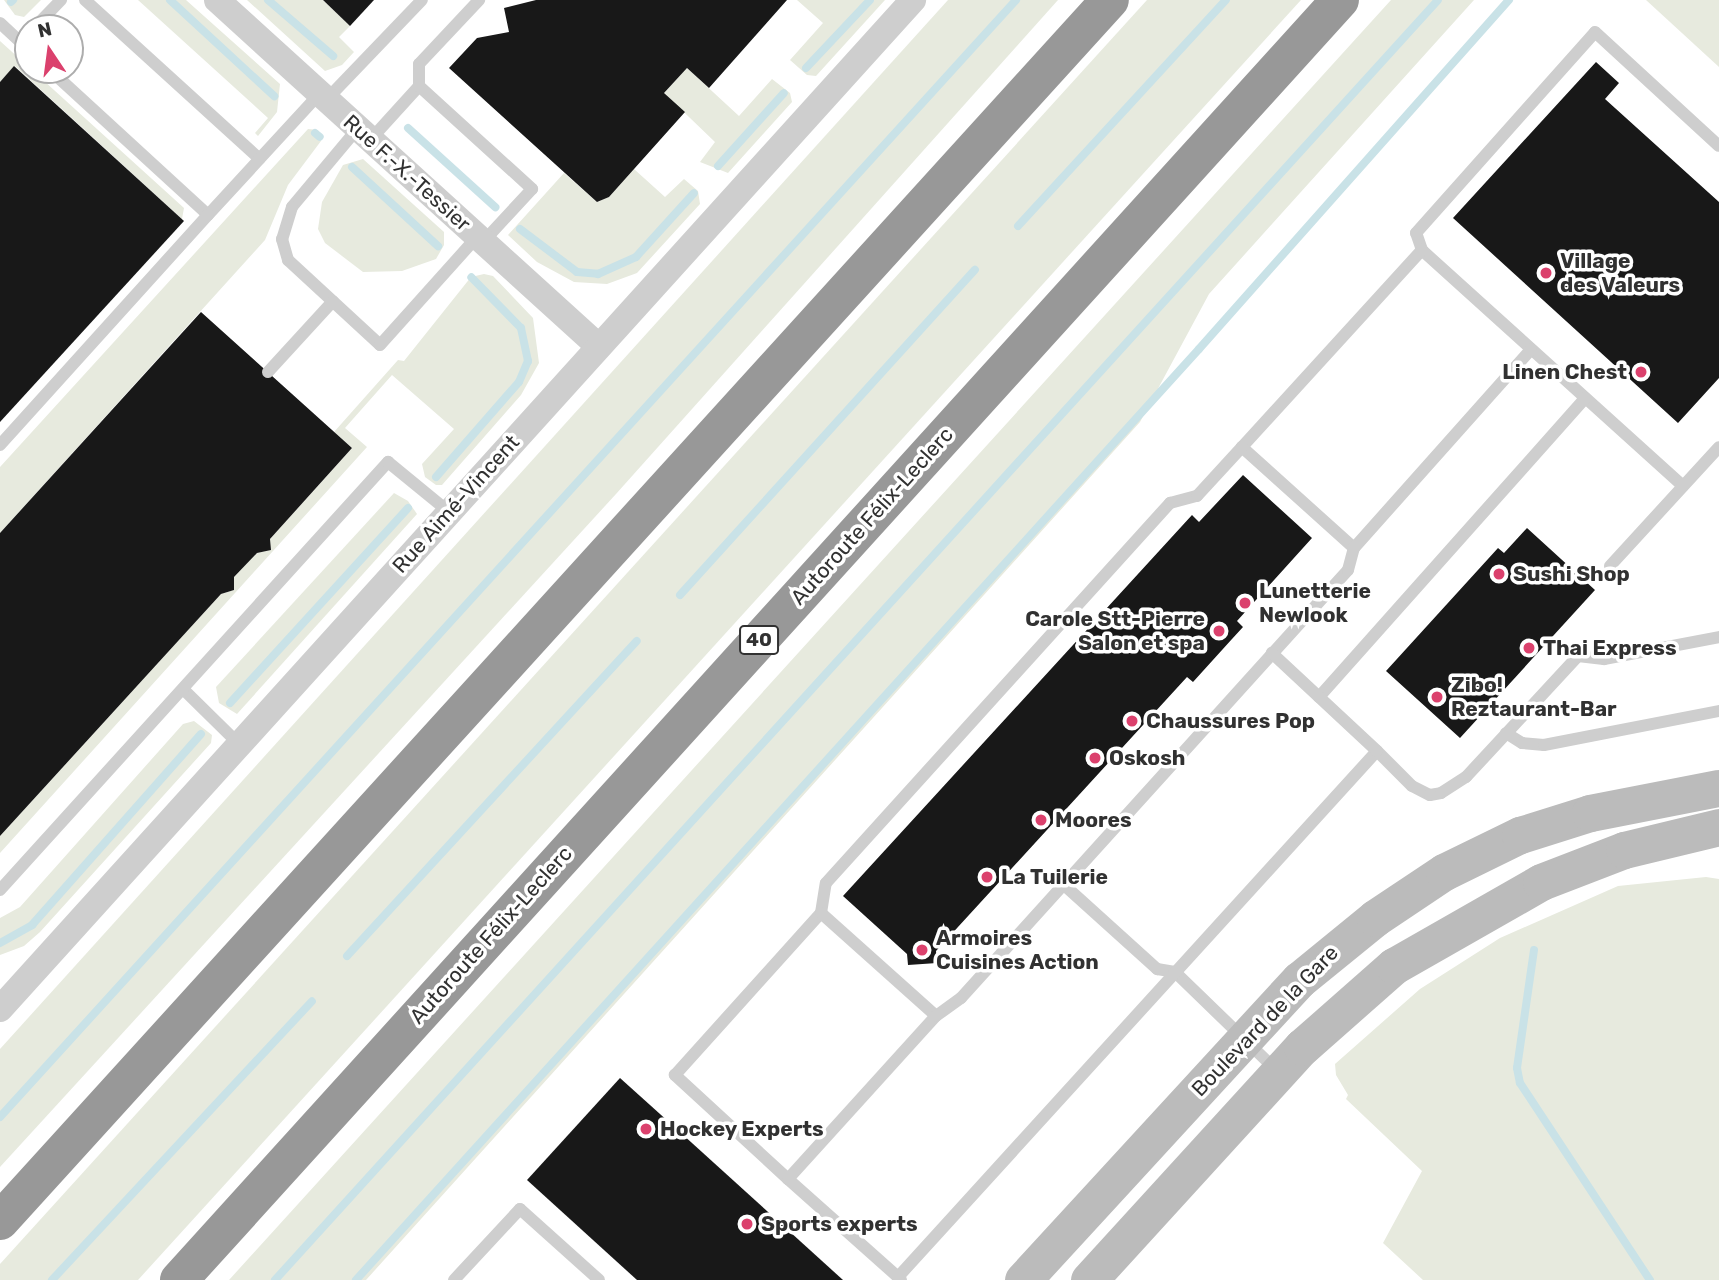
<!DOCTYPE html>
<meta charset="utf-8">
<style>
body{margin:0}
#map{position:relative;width:1719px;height:1280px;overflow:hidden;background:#fff;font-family:Rubik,sans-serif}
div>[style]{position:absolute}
.green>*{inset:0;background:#e7eade}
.stream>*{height:8px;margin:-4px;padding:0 4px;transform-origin:4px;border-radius:4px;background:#c9e2e7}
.building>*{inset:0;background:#181818}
.lane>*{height:12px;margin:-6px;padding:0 6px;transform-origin:6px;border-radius:6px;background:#cecece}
.street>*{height:26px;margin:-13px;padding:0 13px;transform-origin:13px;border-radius:13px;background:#cecece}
.secondary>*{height:37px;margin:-18.5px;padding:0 18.5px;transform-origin:18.5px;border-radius:18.5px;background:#bbb}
.highway>*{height:38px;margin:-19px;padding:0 19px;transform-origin:19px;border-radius:19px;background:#989898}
.dots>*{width:19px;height:19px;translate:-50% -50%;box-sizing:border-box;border:4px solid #fff;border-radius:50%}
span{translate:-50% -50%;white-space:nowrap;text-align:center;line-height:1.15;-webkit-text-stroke:7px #fff;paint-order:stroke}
.shield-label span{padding:2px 5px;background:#fff;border:2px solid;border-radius:5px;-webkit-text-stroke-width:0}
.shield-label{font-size:19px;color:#313131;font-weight:700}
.street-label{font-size:21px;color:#313131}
.poi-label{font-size:21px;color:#313131;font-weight:700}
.left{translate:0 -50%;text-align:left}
.right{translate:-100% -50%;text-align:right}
.north{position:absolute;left:14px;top:14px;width:70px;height:70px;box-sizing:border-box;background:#fff;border:2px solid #adadad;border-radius:50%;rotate:347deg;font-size:19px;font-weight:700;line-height:28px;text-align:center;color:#313131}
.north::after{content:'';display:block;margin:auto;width:24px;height:32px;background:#db416d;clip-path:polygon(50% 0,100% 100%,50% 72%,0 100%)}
</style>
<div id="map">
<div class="green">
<i style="clip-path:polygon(4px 0,41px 0,24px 17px,15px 15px)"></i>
<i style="clip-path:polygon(138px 0,186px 0,280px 84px,277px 112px,258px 136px,255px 133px,268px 118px)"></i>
<i style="clip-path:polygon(247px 0,323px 0,350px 26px,339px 37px,354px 52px,342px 65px,325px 71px)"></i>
<i style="clip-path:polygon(797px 0,885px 0,816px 76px,807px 75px,790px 60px,823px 23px)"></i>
<i style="clip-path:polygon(948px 0,1058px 0,616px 494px,0 1167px,0 1049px)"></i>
<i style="clip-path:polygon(1147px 0,1301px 0,138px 1280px,0 1280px,0 1264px)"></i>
<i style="clip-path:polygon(1391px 0,1474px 0,1209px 294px,1140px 422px,366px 1280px,229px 1280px)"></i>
<i style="clip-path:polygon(1646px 0,1719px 0,1719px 67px)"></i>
<i style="clip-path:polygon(0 41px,184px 208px,182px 219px,15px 66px,0 82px)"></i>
<i style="clip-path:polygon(687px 68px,739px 116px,772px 79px,790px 93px,792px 102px,728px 173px,700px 162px,715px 142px,664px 93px)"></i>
<i style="clip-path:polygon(308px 129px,318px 130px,321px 141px,288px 185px,265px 240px,0 533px,0 467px)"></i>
<i style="clip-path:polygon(363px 159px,444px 232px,444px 245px,436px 259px,402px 271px,363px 272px,325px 243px,318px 229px,322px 202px,343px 165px)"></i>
<i style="clip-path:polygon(634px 169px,665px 197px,684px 179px,698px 191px,700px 204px,637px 273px,607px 284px,574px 282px,537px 262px,508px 235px,564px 173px,597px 202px,609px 197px)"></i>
<i style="clip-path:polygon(484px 274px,493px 276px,533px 318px,539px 363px,521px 395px,442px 485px,436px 485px,425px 477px,422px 464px,454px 429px,392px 375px,345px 428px,367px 447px,0 853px,0 836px,221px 594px,234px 590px,234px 577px,257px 553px,270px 550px,270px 539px,352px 448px,334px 432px,398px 360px,404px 361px,471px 277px)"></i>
<i style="clip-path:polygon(394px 493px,408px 501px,417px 514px,237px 714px,219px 703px,216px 687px)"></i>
<i style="clip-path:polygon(194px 721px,212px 735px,211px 743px,40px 932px,24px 946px,0 955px,0 918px,20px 907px,183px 724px)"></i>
<i style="clip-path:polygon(1706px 877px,1719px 879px,1719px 1280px,1423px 1280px,1383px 1243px,1422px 1171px,1346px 1099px,1348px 1095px,1336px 1075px,1335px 1064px,1420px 989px,1500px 938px,1618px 886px)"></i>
</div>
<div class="stream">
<i style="left:170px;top:0;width:142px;rotate:42.7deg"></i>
<i style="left:268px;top:0;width:86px;rotate:40.7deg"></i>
<i style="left:11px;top:2px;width:3px;rotate:-45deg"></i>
<i style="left:806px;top:68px;width:93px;rotate:-46.7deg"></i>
<i style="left:408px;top:128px;width:118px;rotate:42.2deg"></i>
<i style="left:315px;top:133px;width:6px;rotate:39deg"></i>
<i style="left:718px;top:166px;width:98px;rotate:-47.9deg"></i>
<i style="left:352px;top:167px;width:117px;rotate:42.6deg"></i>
<i style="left:1018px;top:226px;width:307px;rotate:-47.4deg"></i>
<i style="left:520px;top:229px;width:71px;rotate:37deg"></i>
<i style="left:577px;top:272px;width:21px;rotate:5deg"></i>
<i style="left:598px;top:274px;width:42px;rotate:-24.1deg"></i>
<i style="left:636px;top:257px;width:86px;rotate:-47.8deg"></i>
<i style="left:436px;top:477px;width:126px;rotate:-48.9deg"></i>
<i style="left:519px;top:382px;width:23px;rotate:-67deg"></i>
<i style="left:528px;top:361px;width:34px;rotate:-102deg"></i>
<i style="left:521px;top:328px;width:71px;rotate:-134.4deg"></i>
<i style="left:680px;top:595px;width:439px;rotate:-47.8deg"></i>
<i style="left:230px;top:703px;width:264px;rotate:-47.6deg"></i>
<i style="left:0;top:943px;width:37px;rotate:-29deg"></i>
<i style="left:32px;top:925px;width:255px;rotate:-48.5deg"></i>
<i style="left:1534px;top:950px;width:119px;rotate:98.2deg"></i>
<i style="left:1517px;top:1068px;width:15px;rotate:79deg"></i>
<i style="left:1520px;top:1083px;width:236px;rotate:56.6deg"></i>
<i style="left:347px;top:956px;width:428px;rotate:-47.4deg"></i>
<i style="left:0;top:1117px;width:1510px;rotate:-47.71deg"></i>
<i style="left:52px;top:1280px;width:381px;rotate:-47deg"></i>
<i style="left:275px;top:1280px;width:1729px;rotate:-47.74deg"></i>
<i style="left:356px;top:1280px;width:1256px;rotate:-47.84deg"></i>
<i style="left:1199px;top:349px;width:467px;rotate:-48.4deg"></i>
</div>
<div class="building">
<i style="clip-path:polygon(323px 0,374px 0,350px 26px)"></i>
<i style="clip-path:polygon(536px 0,787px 0,709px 88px,687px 68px,664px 93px,685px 112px,609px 197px,597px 202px,449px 68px,477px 38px,509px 32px,504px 8px)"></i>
<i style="clip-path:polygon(1596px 62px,1619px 83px,1605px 99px,1719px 202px,1719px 378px,1678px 423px,1453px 218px)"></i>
<i style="clip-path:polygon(14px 66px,184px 221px,0 422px,0 82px)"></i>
<i style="clip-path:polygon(201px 312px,352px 448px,270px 539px,271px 550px,257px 553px,234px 577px,234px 590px,221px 594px,0 836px,0 533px)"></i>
<i style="clip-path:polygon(1243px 475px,1312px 538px,1237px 621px,1243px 627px,1232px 639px,1193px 682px,1187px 677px,936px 951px,937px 963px,908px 965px,907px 954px,843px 896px,1192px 515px,1199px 522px)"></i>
<i style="clip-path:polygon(1527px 528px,1595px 590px,1460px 738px,1386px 671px,1498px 548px,1504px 553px)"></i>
<i style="clip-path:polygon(620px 1078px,660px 1114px,843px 1280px,637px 1280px,527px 1180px)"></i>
</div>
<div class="lane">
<i style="left:85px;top:0;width:236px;rotate:42.3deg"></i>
<i style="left:0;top:23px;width:38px;rotate:43deg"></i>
<i style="left:34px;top:28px;width:39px;rotate:-46deg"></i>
<i style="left:50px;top:70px;width:214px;rotate:42.5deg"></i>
<i style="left:208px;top:215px;width:166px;rotate:-47.4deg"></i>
<i style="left:419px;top:86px;width:22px;rotate:-90deg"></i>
<i style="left:419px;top:64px;width:88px;rotate:-46.8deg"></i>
<i style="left:327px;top:99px;width:137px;rotate:-46.2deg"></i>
<i style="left:358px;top:128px;width:103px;rotate:129.9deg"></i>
<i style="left:292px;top:207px;width:34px;rotate:107deg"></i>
<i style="left:282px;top:239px;width:22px;rotate:74deg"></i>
<i style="left:288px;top:260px;width:125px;rotate:42.7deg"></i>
<i style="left:380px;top:345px;width:145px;rotate:-48.1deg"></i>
<i style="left:371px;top:139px;width:72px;rotate:-47.8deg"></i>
<i style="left:419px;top:86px;width:153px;rotate:42.3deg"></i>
<i style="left:532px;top:189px;width:72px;rotate:132.8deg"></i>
<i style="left:268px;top:372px;width:96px;rotate:-47.5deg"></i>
<i style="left:0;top:445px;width:310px;rotate:-47.9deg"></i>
<i style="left:1683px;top:486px;width:352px;rotate:-137.9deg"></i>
<i style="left:1422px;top:250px;width:18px;rotate:-109deg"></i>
<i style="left:1416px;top:233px;width:269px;rotate:-48.3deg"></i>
<i style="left:1595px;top:32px;width:168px;rotate:42.6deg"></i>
<i style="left:1354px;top:548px;width:151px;rotate:-138deg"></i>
<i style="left:1242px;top:447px;width:267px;rotate:-47.6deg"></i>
<i style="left:1610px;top:566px;width:161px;rotate:-47.5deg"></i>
<i style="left:183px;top:689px;width:78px;rotate:44.5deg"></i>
<i style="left:1319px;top:697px;width:400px;rotate:-48.3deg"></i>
<i style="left:1506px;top:733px;width:19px;rotate:32deg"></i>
<i style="left:1522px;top:743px;width:22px;rotate:5deg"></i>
<i style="left:1544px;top:745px;width:178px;rotate:-11deg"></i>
<i style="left:1377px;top:751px;width:49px;rotate:45deg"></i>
<i style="left:1412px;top:786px;width:20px;rotate:27deg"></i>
<i style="left:1430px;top:795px;width:11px;rotate:-10deg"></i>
<i style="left:1441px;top:793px;width:30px;rotate:-33deg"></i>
<i style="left:1466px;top:777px;width:165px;rotate:-47.2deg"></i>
<i style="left:1578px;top:656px;width:26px;rotate:7deg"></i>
<i style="left:1604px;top:659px;width:117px;rotate:-10.8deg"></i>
<i style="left:1063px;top:884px;width:127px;rotate:42.1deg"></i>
<i style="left:1157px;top:969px;width:18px;rotate:9deg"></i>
<i style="left:1175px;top:972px;width:141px;rotate:44.1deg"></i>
<i style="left:0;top:890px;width:578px;rotate:-47.81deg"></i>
<i style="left:388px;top:462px;width:79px;rotate:39.3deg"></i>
<i style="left:821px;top:913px;width:30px;rotate:-81deg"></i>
<i style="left:826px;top:883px;width:513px;rotate:-47.85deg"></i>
<i style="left:1170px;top:503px;width:28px;rotate:-15deg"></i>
<i style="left:1197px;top:496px;width:67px;rotate:-47.4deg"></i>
<i style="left:788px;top:1179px;width:154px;rotate:-137.4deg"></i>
<i style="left:675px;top:1075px;width:218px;rotate:-48deg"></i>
<i style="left:821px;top:913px;width:154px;rotate:41.8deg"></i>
<i style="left:898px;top:1277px;width:147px;rotate:-138.3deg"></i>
<i style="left:788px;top:1179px;width:220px;rotate:-47.8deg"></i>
<i style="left:936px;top:1016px;width:31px;rotate:-36deg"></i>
<i style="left:961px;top:998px;width:577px;rotate:-47.88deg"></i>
<i style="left:1348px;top:570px;width:23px;rotate:-75deg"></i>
<i style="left:1354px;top:548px;width:266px;rotate:-48.3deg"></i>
<i style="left:454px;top:1280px;width:97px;rotate:-47.1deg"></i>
<i style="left:520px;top:1209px;width:106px;rotate:41.9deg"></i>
<i style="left:901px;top:1280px;width:4px;rotate:-135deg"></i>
<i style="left:898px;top:1277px;width:711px;rotate:-47.68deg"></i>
<i style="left:1377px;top:751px;width:144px;rotate:-137deg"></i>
</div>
<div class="street">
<i style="left:217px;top:0;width:515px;rotate:42.24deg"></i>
<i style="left:0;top:1009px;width:1361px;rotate:-47.86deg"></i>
</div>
<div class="secondary">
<i style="left:1023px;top:1280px;width:408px;rotate:-47.4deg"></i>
<i style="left:1299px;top:980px;width:98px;rotate:-39.2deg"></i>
<i style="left:1375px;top:918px;width:83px;rotate:-33.7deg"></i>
<i style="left:1444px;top:872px;width:85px;rotate:-26deg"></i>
<i style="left:1520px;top:835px;width:73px;rotate:-17.4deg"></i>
<i style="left:1590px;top:813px;width:131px;rotate:-11deg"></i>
<i style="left:1089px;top:1280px;width:316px;rotate:-47.6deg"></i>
<i style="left:1302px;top:1047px;width:123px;rotate:-41.4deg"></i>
<i style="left:1394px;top:966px;width:169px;rotate:-29.7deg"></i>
<i style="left:1541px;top:882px;width:89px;rotate:-21.1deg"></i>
<i style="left:1624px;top:850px;width:98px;rotate:-13.6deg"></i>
</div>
<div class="highway">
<i style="left:0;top:1221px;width:1650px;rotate:-47.73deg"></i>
<i style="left:179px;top:1280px;width:1728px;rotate:-47.79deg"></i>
</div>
<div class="dots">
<i style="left:1546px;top:273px;background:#db416d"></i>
<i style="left:1641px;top:372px;background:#db416d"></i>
<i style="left:1499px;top:574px;background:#db416d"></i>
<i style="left:1245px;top:603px;background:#db416d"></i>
<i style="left:1219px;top:631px;background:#db416d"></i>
<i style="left:1529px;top:648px;background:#db416d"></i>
<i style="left:1437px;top:697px;background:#db416d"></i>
<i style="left:1132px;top:721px;background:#db416d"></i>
<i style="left:1095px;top:758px;background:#db416d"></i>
<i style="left:1041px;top:820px;background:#db416d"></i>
<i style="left:987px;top:877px;background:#db416d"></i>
<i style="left:922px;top:950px;background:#db416d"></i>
<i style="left:646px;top:1129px;background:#db416d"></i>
<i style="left:747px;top:1224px;background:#db416d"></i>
</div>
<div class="shield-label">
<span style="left:759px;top:640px">40</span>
</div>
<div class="street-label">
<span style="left:407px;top:173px;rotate:42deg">Rue F.-X.-Tessier</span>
<span style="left:456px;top:504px;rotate:-48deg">Rue Aimé-Vincent</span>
<span style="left:872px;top:516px;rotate:-48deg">Autoroute Félix-Leclerc</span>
<span style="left:491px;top:935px;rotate:-48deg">Autoroute Félix-Leclerc</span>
<span style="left:1265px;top:1021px;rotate:-46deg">Boulevard de la Gare</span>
</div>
<div class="poi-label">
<span class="left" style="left:1560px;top:273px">Village<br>des Valeurs</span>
<span class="right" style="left:1627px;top:372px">Linen Chest</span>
<span class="left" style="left:1513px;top:574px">Sushi Shop</span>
<span class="left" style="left:1259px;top:603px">Lunetterie<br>Newlook</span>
<span class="right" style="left:1205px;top:631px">Carole Stt-Pierre<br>Salon et spa</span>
<span class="left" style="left:1543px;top:648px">Thai Express</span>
<span class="left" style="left:1451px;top:697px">Zibo!<br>Reztaurant-Bar</span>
<span class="left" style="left:1146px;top:721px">Chaussures Pop</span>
<span class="left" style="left:1109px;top:758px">Oskosh</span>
<span class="left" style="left:1055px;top:820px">Moores</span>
<span class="left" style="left:1001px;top:877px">La Tuilerie</span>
<span class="left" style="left:936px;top:950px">Armoires<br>Cuisines Action</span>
<span class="left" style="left:660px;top:1129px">Hockey Experts</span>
<span class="left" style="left:761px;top:1224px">Sports experts</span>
</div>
<div class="north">N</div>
</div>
